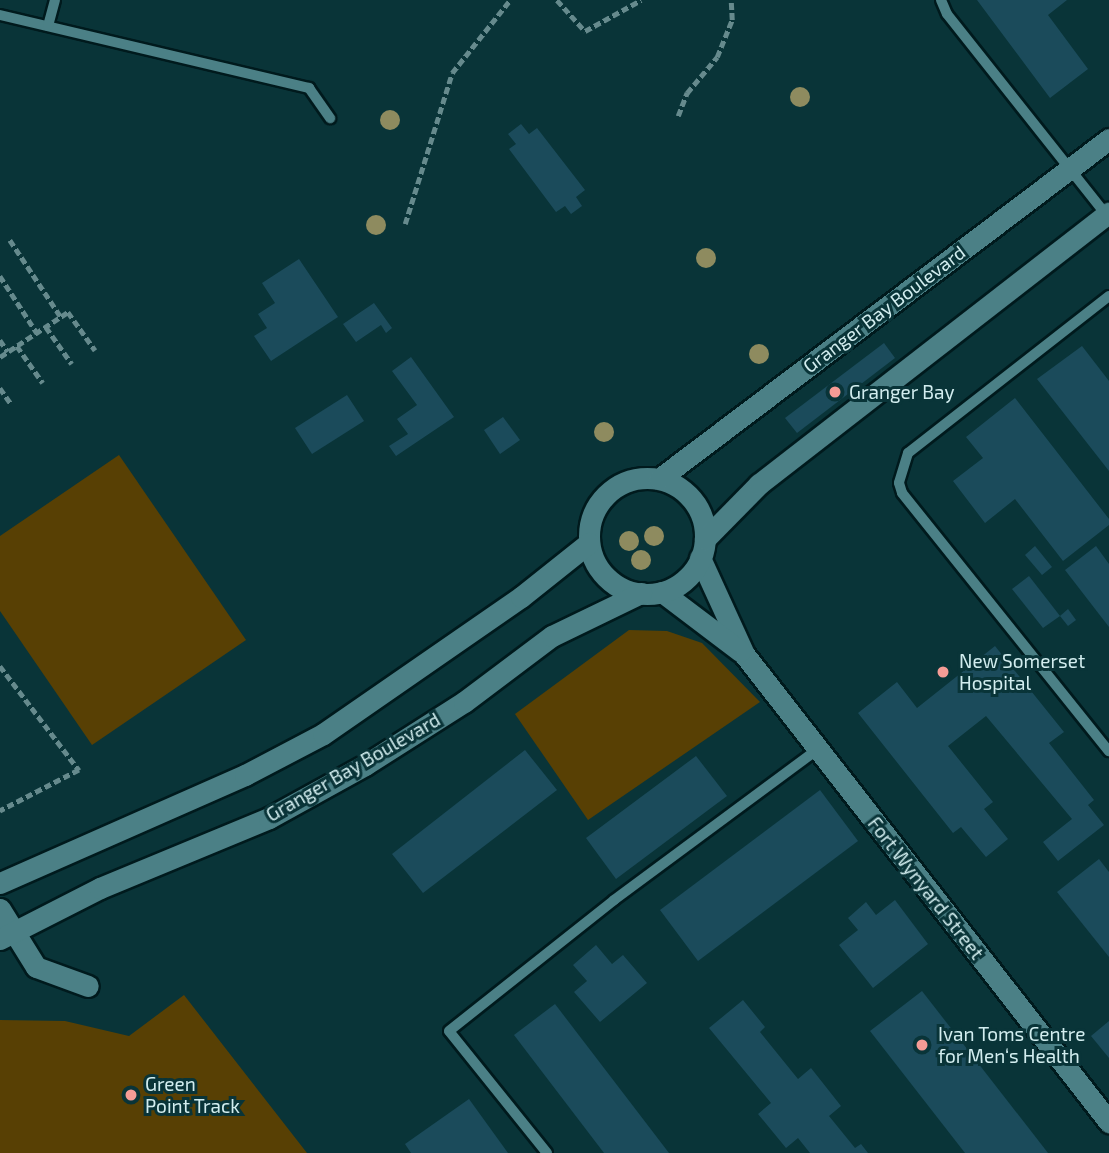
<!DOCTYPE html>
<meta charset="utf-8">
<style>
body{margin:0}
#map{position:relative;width:1109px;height:1153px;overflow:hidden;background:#093438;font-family:"Exo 2",sans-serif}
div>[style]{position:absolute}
.green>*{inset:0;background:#584004}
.building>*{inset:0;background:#1b4b5b}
.path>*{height:4.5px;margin-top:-2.25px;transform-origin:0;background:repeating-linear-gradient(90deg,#668a8d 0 7px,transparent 0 10.5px)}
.roads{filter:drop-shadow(2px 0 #001a1d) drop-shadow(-2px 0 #001a1d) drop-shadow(0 2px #001a1d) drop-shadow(0 -2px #001a1d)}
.service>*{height:10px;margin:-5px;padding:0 5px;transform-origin:5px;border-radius:5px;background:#4b8086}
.minor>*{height:21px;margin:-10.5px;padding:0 10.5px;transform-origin:10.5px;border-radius:10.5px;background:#4b8086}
.tertiary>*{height:21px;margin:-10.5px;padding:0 10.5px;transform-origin:10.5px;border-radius:10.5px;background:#4b8086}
.tertiary>.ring{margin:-10.5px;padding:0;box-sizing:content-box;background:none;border:21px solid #4b8086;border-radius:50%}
.trees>*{width:20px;height:20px;margin:-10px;border-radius:50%;background:#8e8b5f}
.dots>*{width:19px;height:19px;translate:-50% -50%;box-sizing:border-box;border:4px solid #093438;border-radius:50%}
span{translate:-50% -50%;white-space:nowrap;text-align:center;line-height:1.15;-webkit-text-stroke:6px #093438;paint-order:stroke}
.street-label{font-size:19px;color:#d2edef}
.poi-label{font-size:19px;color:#d2edef}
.left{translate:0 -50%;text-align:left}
</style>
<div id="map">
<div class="green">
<i style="clip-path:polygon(119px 455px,246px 640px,92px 745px,0 611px,0 536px)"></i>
<i style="clip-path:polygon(629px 630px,667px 631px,702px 643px,760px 702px,588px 820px,515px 714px)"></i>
<i style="clip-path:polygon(184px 995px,307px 1153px,0 1153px,0 1020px,65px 1021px,129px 1036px)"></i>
</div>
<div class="building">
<i style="clip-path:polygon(977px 0,1067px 0,1048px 15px,1088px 69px,1050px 98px)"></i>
<i style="clip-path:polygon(521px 124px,529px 134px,537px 128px,585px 190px,576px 197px,582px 206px,571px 214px,565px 206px,556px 212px,509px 149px,516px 144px,508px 134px)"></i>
<i style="clip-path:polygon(299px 259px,338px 317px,271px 361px,254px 336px,267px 328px,258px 314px,275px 303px,262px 283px)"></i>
<i style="clip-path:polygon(374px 303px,392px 328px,386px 333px,381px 325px,356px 342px,343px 324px)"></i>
<i style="clip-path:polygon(884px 343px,895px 358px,797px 433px,785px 418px)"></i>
<i style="clip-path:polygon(1082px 346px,1109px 381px,1109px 471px,1037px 379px)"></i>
<i style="clip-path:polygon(411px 357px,454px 417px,396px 456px,389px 446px,408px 434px,397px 419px,417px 405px,392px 371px)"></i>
<i style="clip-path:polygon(347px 395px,364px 421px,312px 454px,295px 428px)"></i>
<i style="clip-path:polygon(1015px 398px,1109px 519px,1109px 525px,1063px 561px,1015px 499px,985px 523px,953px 481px,983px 458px,966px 437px)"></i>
<i style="clip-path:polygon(503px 417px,520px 440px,500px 454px,484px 430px)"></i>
<i style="clip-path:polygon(1035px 546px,1052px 567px,1042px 575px,1025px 555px)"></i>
<i style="clip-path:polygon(1096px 546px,1109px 564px,1109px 627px,1065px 570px)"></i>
<i style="clip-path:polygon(1029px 576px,1060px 616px,1043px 628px,1012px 589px)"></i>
<i style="clip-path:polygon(1068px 609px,1076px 620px,1068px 626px,1060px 616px)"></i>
<i style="clip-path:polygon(995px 646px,1064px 732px,1049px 743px,1094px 800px,1088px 805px,1104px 825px,1058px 861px,1043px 842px,1072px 819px,986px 716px,948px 746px,993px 802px,984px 809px,1008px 839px,986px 857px,961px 827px,953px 833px,858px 713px,897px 682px,917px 708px)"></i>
<i style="clip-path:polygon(525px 750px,557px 790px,423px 893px,392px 854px)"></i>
<i style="clip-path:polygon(696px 756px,727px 796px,616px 879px,586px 838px)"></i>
<i style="clip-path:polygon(820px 790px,858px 841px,698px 961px,660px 910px)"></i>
<i style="clip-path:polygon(1099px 859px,1109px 872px,1109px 957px,1057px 892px)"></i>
<i style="clip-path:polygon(895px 900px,928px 944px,873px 988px,839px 945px,858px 930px,848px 918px,866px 902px,876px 915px)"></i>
<i style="clip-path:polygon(596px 945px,612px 964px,623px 955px,647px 983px,600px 1022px,574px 992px,587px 981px,573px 965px)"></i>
<i style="clip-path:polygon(922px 991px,1048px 1153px,965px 1153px,870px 1031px)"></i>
<i style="clip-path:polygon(743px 1000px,765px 1027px,760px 1032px,798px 1079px,811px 1068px,841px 1106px,829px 1116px,855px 1148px,861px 1144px,868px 1153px,810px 1153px,798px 1138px,786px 1148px,758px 1114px,771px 1103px,709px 1028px)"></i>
<i style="clip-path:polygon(555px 1004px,669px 1153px,604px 1153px,514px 1035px)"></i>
<i style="clip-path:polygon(1109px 1021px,1109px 1058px,1091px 1036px)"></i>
<i style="clip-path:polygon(469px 1099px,508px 1153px,411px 1153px,405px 1144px)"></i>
</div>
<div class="path">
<i style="left:557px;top:0;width:42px;rotate:47.9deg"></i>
<i style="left:585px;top:31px;width:64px;rotate:-29deg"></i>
<i style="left:678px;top:116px;width:25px;rotate:-69deg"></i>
<i style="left:687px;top:93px;width:47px;rotate:-50.2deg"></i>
<i style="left:717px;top:57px;width:40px;rotate:-68deg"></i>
<i style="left:732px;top:20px;width:20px;rotate:-93deg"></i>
<i style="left:405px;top:224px;width:158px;rotate:-72.7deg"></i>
<i style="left:452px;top:73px;width:93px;rotate:-51.5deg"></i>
<i style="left:10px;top:240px;width:92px;rotate:56.5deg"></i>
<i style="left:0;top:276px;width:68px;rotate:57deg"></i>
<i style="left:46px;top:327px;width:45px;rotate:54.9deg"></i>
<i style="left:0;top:340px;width:14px;rotate:56deg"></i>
<i style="left:17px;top:346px;width:45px;rotate:54.9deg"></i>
<i style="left:0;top:357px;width:82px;rotate:-33.5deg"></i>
<i style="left:68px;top:312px;width:47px;rotate:54.6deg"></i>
<i style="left:0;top:388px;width:19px;rotate:55deg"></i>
<i style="left:0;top:666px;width:131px;rotate:52.8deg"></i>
<i style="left:79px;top:770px;width:89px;rotate:152.6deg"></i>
</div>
<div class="roads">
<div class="service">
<i style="left:941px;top:0;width:15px;rotate:67deg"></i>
<i style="left:947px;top:14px;width:258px;rotate:51.6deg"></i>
<i style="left:0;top:15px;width:318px;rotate:13.3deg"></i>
<i style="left:309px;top:88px;width:37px;rotate:55deg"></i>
<i style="left:48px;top:26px;width:27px;rotate:-75deg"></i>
<i style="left:1109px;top:296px;width:255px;rotate:142deg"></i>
<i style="left:908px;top:453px;width:31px;rotate:107deg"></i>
<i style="left:899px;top:483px;width:10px;rotate:73deg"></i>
<i style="left:902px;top:493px;width:331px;rotate:51.3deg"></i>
<i style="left:547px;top:1153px;width:156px;rotate:-128.8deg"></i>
<i style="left:449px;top:1031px;width:211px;rotate:-38.4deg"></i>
<i style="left:614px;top:900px;width:252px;rotate:-36.5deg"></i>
</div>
<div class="minor">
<i style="left:700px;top:558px;width:106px;rotate:65.4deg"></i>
<i style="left:744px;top:654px;width:594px;rotate:52.05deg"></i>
<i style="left:662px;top:592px;width:98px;rotate:37.1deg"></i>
<i style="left:0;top:909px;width:68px;rotate:58.2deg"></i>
<i style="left:36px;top:967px;width:55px;rotate:20.1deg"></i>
</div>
<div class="tertiary">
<i class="ring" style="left:589px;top:478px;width:95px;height:95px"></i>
<i style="left:659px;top:479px;width:564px;rotate:-37.07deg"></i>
<i style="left:705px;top:539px;width:77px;rotate:-45.5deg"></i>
<i style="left:759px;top:484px;width:443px;rotate:-37.8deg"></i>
<i style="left:0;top:883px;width:268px;rotate:-23.8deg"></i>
<i style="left:245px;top:775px;width:88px;rotate:-27.7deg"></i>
<i style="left:323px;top:734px;width:241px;rotate:-34.7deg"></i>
<i style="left:521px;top:597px;width:87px;rotate:-38.5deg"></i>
<i style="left:0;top:939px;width:112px;rotate:-27deg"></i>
<i style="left:100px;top:888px;width:183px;rotate:-22.5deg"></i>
<i style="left:269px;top:818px;width:110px;rotate:-28.9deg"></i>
<i style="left:365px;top:765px;width:117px;rotate:-32.5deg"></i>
<i style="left:464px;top:702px;width:110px;rotate:-36.9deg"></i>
<i style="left:552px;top:636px;width:99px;rotate:-25.8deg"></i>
</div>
</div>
<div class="trees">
<i style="left:800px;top:97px"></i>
<i style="left:390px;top:120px"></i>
<i style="left:376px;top:225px"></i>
<i style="left:706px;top:258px"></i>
<i style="left:759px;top:354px"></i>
<i style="left:604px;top:432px"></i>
<i style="left:654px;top:536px"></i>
<i style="left:629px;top:541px"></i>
<i style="left:641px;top:560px"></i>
</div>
<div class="dots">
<i style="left:835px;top:392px;background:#f59c96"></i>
<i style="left:943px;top:672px;background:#f59c96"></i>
<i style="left:922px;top:1045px;background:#f59c96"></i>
<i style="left:131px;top:1095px;background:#f59c96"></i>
</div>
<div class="street-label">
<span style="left:884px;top:309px;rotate:-37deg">Granger Bay Boulevard</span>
<span style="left:353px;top:767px;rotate:-30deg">Granger Bay Boulevard</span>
<span style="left:926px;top:888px;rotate:52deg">Fort Wynyard Street</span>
</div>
<div class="poi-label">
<span class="left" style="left:849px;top:392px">Granger Bay</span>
<span class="left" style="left:959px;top:672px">New Somerset<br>Hospital</span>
<span class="left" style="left:938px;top:1045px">Ivan Toms Centre<br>for Men‘s Health</span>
<span class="left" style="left:145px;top:1095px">Green<br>Point Track</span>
</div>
</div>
